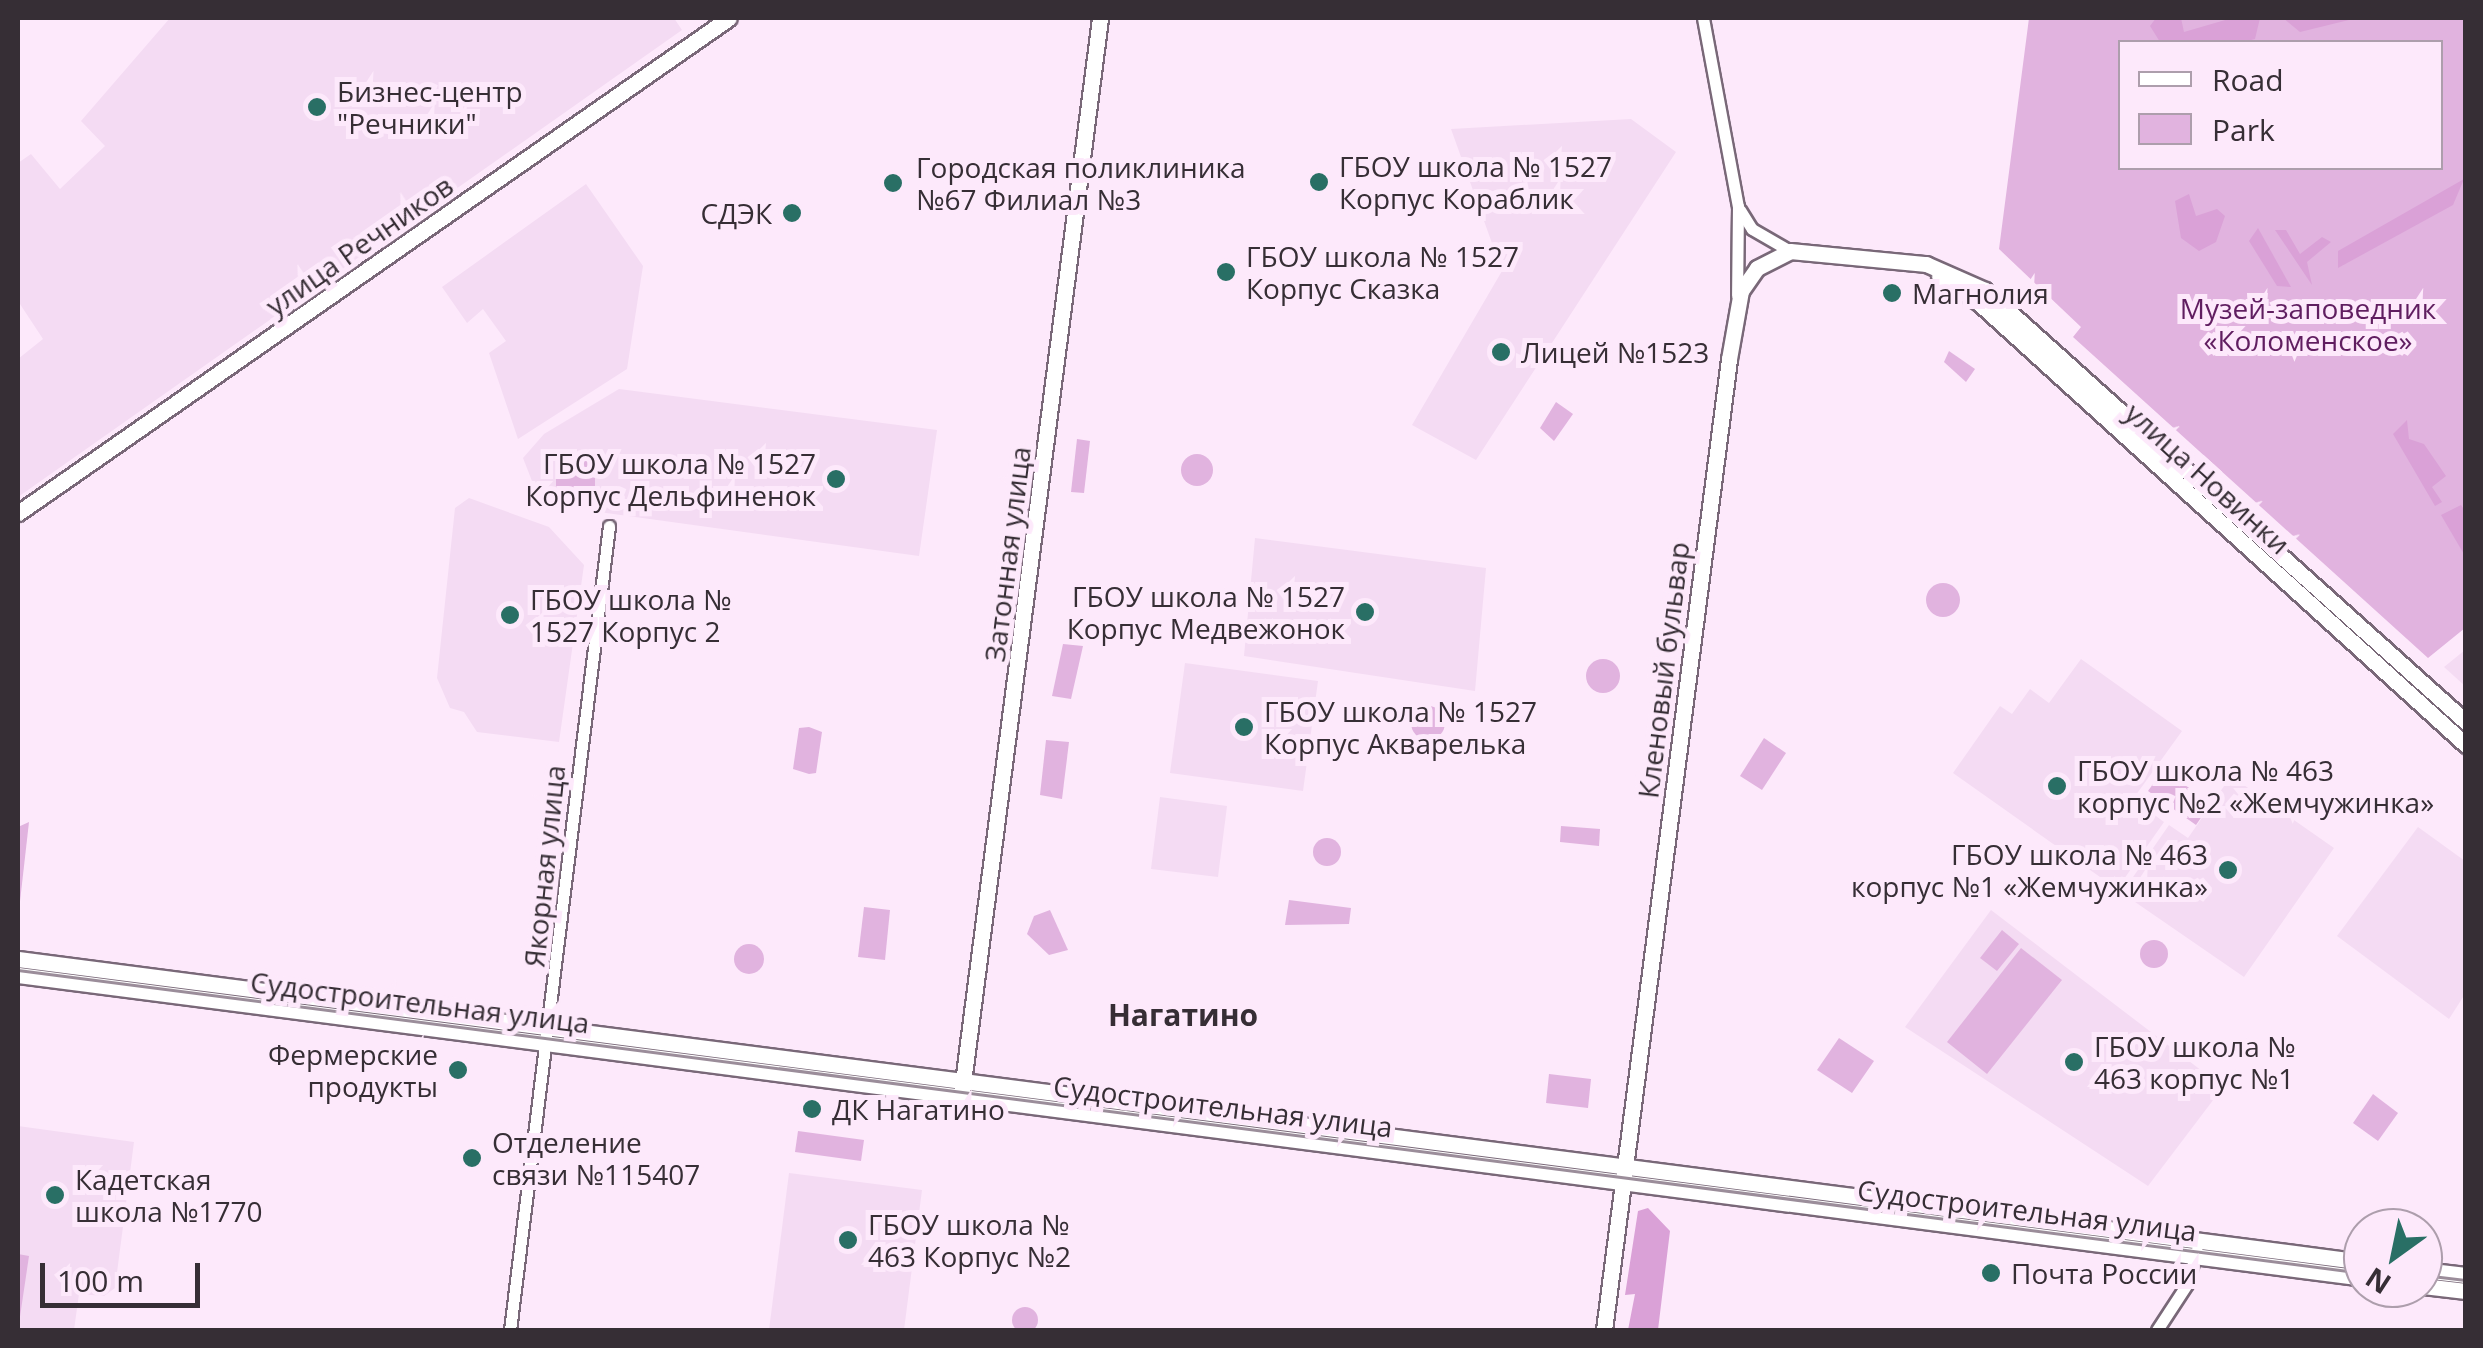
<!DOCTYPE html>
<meta charset="utf-8">
<style>
body{margin:0}
#map{position:relative;width:2483px;height:1348px;overflow:hidden;background:#fde9fb;font-family:"Open Sans",sans-serif}
div>[style]{position:absolute}
.built>*{inset:0;background:#f4dbf3}
.green>*{inset:0;background:#e1b3df}
.round{border-radius:50%}
.forest>*{inset:0;background:#daa1d7}
.roads{filter:drop-shadow(2px 0 #796878) drop-shadow(-2px 0 #796878) drop-shadow(0 2px #796878) drop-shadow(0 -2px #796878)}
.street>*{height:11px;margin:-5.5px;padding:0 5.5px;transform-origin:5.5px;border-radius:5.5px;background:#fff}
.secondary>*{height:15px;margin:-7.5px;padding:0 7.5px;transform-origin:7.5px;border-radius:7.5px;background:#fff}
.tram>*{height:2.5px;margin:-1.25px;padding:0 1.25px;transform-origin:1.25px;border-radius:1.25px;background:#9b8d9a}
.dots>*{width:28px;height:28px;translate:-50% -50%;box-sizing:border-box;border:5px solid #fde9fb;border-radius:50%}
span{translate:-50% -50%;white-space:nowrap;text-align:center;line-height:1.15;-webkit-text-stroke:10px #fde9fb;paint-order:stroke}
.poi-label{font-size:28px;color:#362e35}
.left{translate:0 -50%;text-align:left}
.right{translate:-100% -50%;text-align:right}
.street-label{font-size:28px;color:#362e35}
.park-label{font-size:28px;color:#601e60}
.neighbourhood-label{font-size:30px;color:#362e35;font-weight:700}
.frame{position:absolute;inset:0;border:20px solid #362e35;pointer-events:none}
.legend{position:absolute;left:2118px;top:40px;width:325px;height:130px;box-sizing:border-box;background:#fde9fb;border:2px solid #ad9eac;margin:0;padding:12px 18px;list-style:none;font-size:30px;color:#362e35}
.legend li{display:flex;align-items:center;gap:20px;height:50px}
.legend b{width:50px;border:2px solid #ad9eac}
.north{position:absolute;left:2343px;top:1208px;width:100px;height:100px;box-sizing:border-box;background:#fde9fb;border:2px solid #ad9eac;border-radius:50%;rotate:213deg;font-size:28px;font-weight:700;line-height:40px;text-align:center;color:#362e35}
.north::after{content:'';display:block;margin:auto;width:35px;height:45px;background:#296f65;clip-path:polygon(50% 0,100% 100%,50% 72%,0 100%)}
.scale{position:absolute;left:40px;top:1263px;width:160px;height:45px;box-sizing:border-box;border:5px solid #362e35;border-top:0;padding-left:12px;font-size:30px;line-height:35px;white-space:nowrap;color:#362e35;-webkit-text-stroke:8px #fde9fb;paint-order:stroke}
</style>
<div id="map">
<div class="built">
<i style="clip-path:polygon(170px 18px,674px 18px,682px 30px,18px 497px,18px 359px,43px 339px,18px 301px,18px 163px,31px 154px,60px 189px,105px 146px,81px 121px)"></i>
<i style="clip-path:polygon(1631px 119px,1676px 152px,1476px 460px,1412px 425px,1502px 271px,1451px 129px)"></i>
<i style="clip-path:polygon(586px 184px,643px 266px,627px 369px,518px 439px,489px 353px,506px 341px,483px 309px,467px 323px,442px 287px)"></i>
<i style="clip-path:polygon(619px 389px,937px 430px,919px 556px,541px 504px,523px 458px,544px 434px)"></i>
<i style="clip-path:polygon(469px 498px,549px 527px,584px 565px,559px 742px,477px 732px,464px 712px,450px 708px,437px 678px,455px 508px)"></i>
<i style="clip-path:polygon(1255px 538px,1486px 568px,1475px 691px,1244px 656px)"></i>
<i style="clip-path:polygon(2465px 650px,2465px 686px,2444px 667px)"></i>
<i style="clip-path:polygon(2081px 659px,2182px 731px,2133px 799px,2164px 822px,2117px 889px,1953px 773px,2000px 706px,2012px 714px,2030px 689px,2049px 703px)"></i>
<i style="clip-path:polygon(1185px 663px,1318px 681px,1303px 791px,1170px 773px)"></i>
<i style="clip-path:polygon(2231px 776px,2334px 848px,2244px 977px,2122px 893px,2169px 825px,2188px 838px)"></i>
<i style="clip-path:polygon(1160px 797px,1227px 806px,1218px 877px,1151px 869px)"></i>
<i style="clip-path:polygon(2418px 827px,2465px 861px,2465px 994px,2449px 1019px,2337px 936px)"></i>
<i style="clip-path:polygon(1991px 910px,2223px 1087px,2148px 1186px,1905px 1027px)"></i>
<i style="clip-path:polygon(18px 1126px,134px 1142px,115px 1288px,104px 1296px,79px 1294px,74px 1330px,18px 1330px)"></i>
<i style="clip-path:polygon(789px 1173px,922px 1190px,904px 1330px,769px 1330px)"></i>
</div>
<div class="green">
<i style="clip-path:polygon(evenodd,2029px 18px,2465px 18px,2465px 628px,2428px 658px,2073px 337px,2081px 327px,1999px 249px,2029px 18px,2120px 42px,2440px 42px,2440px 168px,2120px 168px,2120px 42px)"></i>
<i style="clip-path:polygon(1949px 351px,1975px 369px,1966px 382px,1944px 362px)"></i>
<i style="clip-path:polygon(1556px 402px,1573px 414px,1554px 441px,1540px 428px)"></i>
<i style="clip-path:polygon(1077px 439px,1090px 441px,1084px 493px,1071px 492px)"></i>
<i style="clip-path:polygon(556px 453px,595px 453px,595px 499px,556px 499px)"></i>
<i class="round" style="left:1181px;top:454px;width:32px;height:32px"></i>
<i class="round" style="left:1926px;top:583px;width:34px;height:34px"></i>
<i style="clip-path:polygon(1063px 644px,1083px 646px,1071px 699px,1052px 696px)"></i>
<i class="round" style="left:1586px;top:659px;width:34px;height:34px"></i>
<i class="round" style="left:1411px;top:706px;width:34px;height:34px"></i>
<i style="clip-path:polygon(809px 727px,822px 732px,816px 773px,809px 774px,793px 769px,799px 728px)"></i>
<i style="clip-path:polygon(1764px 738px,1786px 753px,1762px 790px,1740px 776px)"></i>
<i style="clip-path:polygon(1046px 740px,1069px 742px,1062px 799px,1040px 795px)"></i>
<i style="clip-path:polygon(2163px 770px,2211px 803px,2196px 825px,2148px 791px)"></i>
<i style="clip-path:polygon(29px 822px,18px 919px,18px 827px)"></i>
<i style="clip-path:polygon(1561px 826px,1600px 829px,1599px 846px,1560px 842px)"></i>
<i class="round" style="left:1313px;top:838px;width:28px;height:28px"></i>
<i style="clip-path:polygon(1289px 900px,1351px 908px,1349px 924px,1285px 925px)"></i>
<i style="clip-path:polygon(864px 907px,890px 910px,885px 960px,858px 957px)"></i>
<i style="clip-path:polygon(1050px 910px,1068px 950px,1049px 955px,1027px 934px,1034px 916px)"></i>
<i style="clip-path:polygon(2002px 930px,2019px 944px,1997px 971px,1980px 958px)"></i>
<i class="round" style="left:2140px;top:940px;width:28px;height:28px"></i>
<i class="round" style="left:734px;top:944px;width:30px;height:30px"></i>
<i style="clip-path:polygon(2021px 948px,2062px 980px,1987px 1074px,1947px 1042px)"></i>
<i style="clip-path:polygon(1839px 1038px,1874px 1061px,1852px 1093px,1817px 1070px)"></i>
<i style="clip-path:polygon(1549px 1074px,1591px 1079px,1588px 1108px,1546px 1103px)"></i>
<i style="clip-path:polygon(2373px 1094px,2398px 1113px,2378px 1141px,2353px 1123px)"></i>
<i style="clip-path:polygon(798px 1131px,864px 1140px,861px 1161px,795px 1152px)"></i>
<i style="clip-path:polygon(18px 1254px,29px 1256px,18px 1330px)"></i>
<i class="round" style="left:1012px;top:1307px;width:26px;height:26px"></i>
</div>
<div class="forest">
<i style="clip-path:polygon(2156px 18px,2181px 18px,2184px 32px,2232px 18px,2260px 18px,2255px 39px,2244px 42px,2160px 42px,2150px 26px)"></i>
<i style="clip-path:polygon(2283px 18px,2357px 18px,2300px 32px)"></i>
<i style="clip-path:polygon(2464px 179px,2453px 205px,2338px 268px,2338px 251px)"></i>
<i style="clip-path:polygon(2189px 194px,2196px 216px,2217px 209px,2225px 216px,2216px 242px,2199px 251px,2181px 238px,2175px 201px)"></i>
<i style="clip-path:polygon(2258px 228px,2291px 287px,2277px 286px,2249px 241px)"></i>
<i style="clip-path:polygon(2275px 230px,2286px 230px,2300px 254px,2322px 237px,2331px 242px,2307px 262px,2312px 285px)"></i>
<i style="clip-path:polygon(2407px 420px,2409px 439px,2424px 444px,2446px 476px,2432px 487px,2442px 502px,2435px 506px,2393px 434px)"></i>
<i style="clip-path:polygon(2461px 505px,2465px 511px,2465px 556px,2441px 515px)"></i>
<i style="clip-path:polygon(1648px 1208px,1670px 1231px,1658px 1330px,1628px 1330px,1635px 1294px,1625px 1295px,1638px 1211px)"></i>
</div>
<div class="roads">
<div class="street">
<i style="left:1703px;top:18px;width:191px;rotate:79.5deg"></i>
<i style="left:1738px;top:206px;width:89px;rotate:90.6deg"></i>
<i style="left:1740px;top:210px;width:22px;rotate:58deg"></i>
<i style="left:1752px;top:229px;width:44px;rotate:30.1deg"></i>
<i style="left:510px;top:1330px;width:810px;rotate:-82.98deg"></i>
<i style="left:2157px;top:1330px;width:55px;rotate:-56.9deg"></i>
<i style="left:2187px;top:1284px;width:35px;rotate:-74deg"></i>
</div>
<div class="secondary">
<i style="left:1939px;top:276px;width:48px;rotate:34deg"></i>
<i style="left:1979px;top:303px;width:658px;rotate:42.23deg"></i>
<i style="left:18px;top:513px;width:866px;rotate:-34.85deg"></i>
<i style="left:18px;top:959px;width:2364px;rotate:7.36deg"></i>
<i style="left:18px;top:975px;width:2364px;rotate:7.36deg"></i>
<i style="left:962px;top:1090px;width:1081px;rotate:-82.66deg"></i>
<i style="left:2423px;top:1270px;width:43px;rotate:6.6deg"></i>
<i style="left:2423px;top:1286px;width:43px;rotate:6.6deg"></i>
<i style="left:1604px;top:1330px;width:979px;rotate:-82.66deg"></i>
<i style="left:1729px;top:359px;width:69px;rotate:-80deg"></i>
<i style="left:1741px;top:291px;width:28px;rotate:-55deg"></i>
<i style="left:1757px;top:268px;width:37px;rotate:-27deg"></i>
<i style="left:1790px;top:251px;width:137px;rotate:5.5deg"></i>
<i style="left:1926px;top:264px;width:64px;rotate:23.8deg"></i>
<i style="left:1985px;top:290px;width:647px;rotate:41.93deg"></i>
</div>
</div>
<div class="tram">
<i style="left:18px;top:970px;width:2364px;rotate:7.36deg"></i>
<i style="left:2423px;top:1275px;width:43px;rotate:6.6deg"></i>
</div>
<div class="dots">
<i style="left:317px;top:107px;background:#296f65"></i>
<i style="left:1319px;top:182px;background:#296f65"></i>
<i style="left:893px;top:183px;background:#296f65"></i>
<i style="left:792px;top:213px;background:#296f65"></i>
<i style="left:1226px;top:272px;background:#296f65"></i>
<i style="left:1892px;top:293px;background:#296f65"></i>
<i style="left:1501px;top:352px;background:#296f65"></i>
<i style="left:836px;top:479px;background:#296f65"></i>
<i style="left:1365px;top:612px;background:#296f65"></i>
<i style="left:510px;top:615px;background:#296f65"></i>
<i style="left:1244px;top:727px;background:#296f65"></i>
<i style="left:2057px;top:786px;background:#296f65"></i>
<i style="left:2228px;top:870px;background:#296f65"></i>
<i style="left:2074px;top:1062px;background:#296f65"></i>
<i style="left:458px;top:1070px;background:#296f65"></i>
<i style="left:812px;top:1109px;background:#296f65"></i>
<i style="left:472px;top:1158px;background:#296f65"></i>
<i style="left:55px;top:1195px;background:#296f65"></i>
<i style="left:848px;top:1240px;background:#296f65"></i>
<i style="left:1991px;top:1273px;background:#296f65"></i>
</div>
<div class="poi-label">
<span class="left" style="left:337px;top:107px">Бизнес-центр<br>"Речники"</span>
<span class="left" style="left:1339px;top:182px">ГБОУ школа № 1527<br>Корпус Кораблик</span>
<span class="left" style="left:916px;top:183px">Городская поликлиника<br>№67 Филиал №3</span>
<span class="right" style="left:772px;top:213px">СДЭК</span>
<span class="left" style="left:1246px;top:272px">ГБОУ школа № 1527<br>Корпус Сказка</span>
<span class="left" style="left:1912px;top:293px">Магнолия</span>
<span class="left" style="left:1521px;top:352px">Лицей №1523</span>
<span class="right" style="left:816px;top:479px">ГБОУ школа № 1527<br>Корпус Дельфиненок</span>
<span class="right" style="left:1345px;top:612px">ГБОУ школа № 1527<br>Корпус Медвежонок</span>
<span class="left" style="left:530px;top:615px">ГБОУ школа №<br>1527 Корпус 2</span>
<span class="left" style="left:1264px;top:727px">ГБОУ школа № 1527<br>Корпус Акварелька</span>
<span class="left" style="left:2077px;top:786px">ГБОУ школа № 463<br>корпус №2 «Жемчужинка»</span>
<span class="right" style="left:2208px;top:870px">ГБОУ школа № 463<br>корпус №1 «Жемчужинка»</span>
<span class="left" style="left:2094px;top:1062px">ГБОУ школа №<br>463 корпус №1</span>
<span class="right" style="left:438px;top:1070px">Фермерские<br>продукты</span>
<span class="left" style="left:832px;top:1109px">ДК Нагатино</span>
<span class="left" style="left:492px;top:1158px">Отделение<br>связи №115407</span>
<span class="left" style="left:75px;top:1195px">Кадетская<br>школа №1770</span>
<span class="left" style="left:868px;top:1240px">ГБОУ школа №<br>463 Корпус №2</span>
<span class="left" style="left:2011px;top:1273px">Почта России</span>
</div>
<div class="street-label">
<span style="left:359px;top:245px;rotate:-35deg">улица Речников</span>
<span style="left:2208px;top:478px;rotate:42deg">улица Новинки</span>
<span style="left:1007px;top:554px;rotate:-83deg">Затонная улица</span>
<span style="left:1663px;top:670px;rotate:-83deg">Кленовый бульвар</span>
<span style="left:544px;top:866px;rotate:-84deg">Якорная улица</span>
<span style="left:420px;top:1002px;rotate:7deg">Судостроительная улица</span>
<span style="left:1223px;top:1106px;rotate:7deg">Судостроительная улица</span>
<span style="left:2027px;top:1210px;rotate:7deg">Судостроительная улица</span>
</div>
<div class="park-label">
<span style="left:2308px;top:324px">Музей-заповедник<br>«Коломенское»</span>
</div>
<div class="neighbourhood-label">
<span style="left:1183px;top:1015px">Нагатино</span>
</div>
<div class="frame"></div>
<ul class="legend">
<li><b style="height:12px;background:#fff"></b>Road</li>
<li><b style="height:28px;background:#e1b3df"></b>Park</li>
</ul>
<div class="north">N</div>
<div class="scale">100 m</div>
</div>
